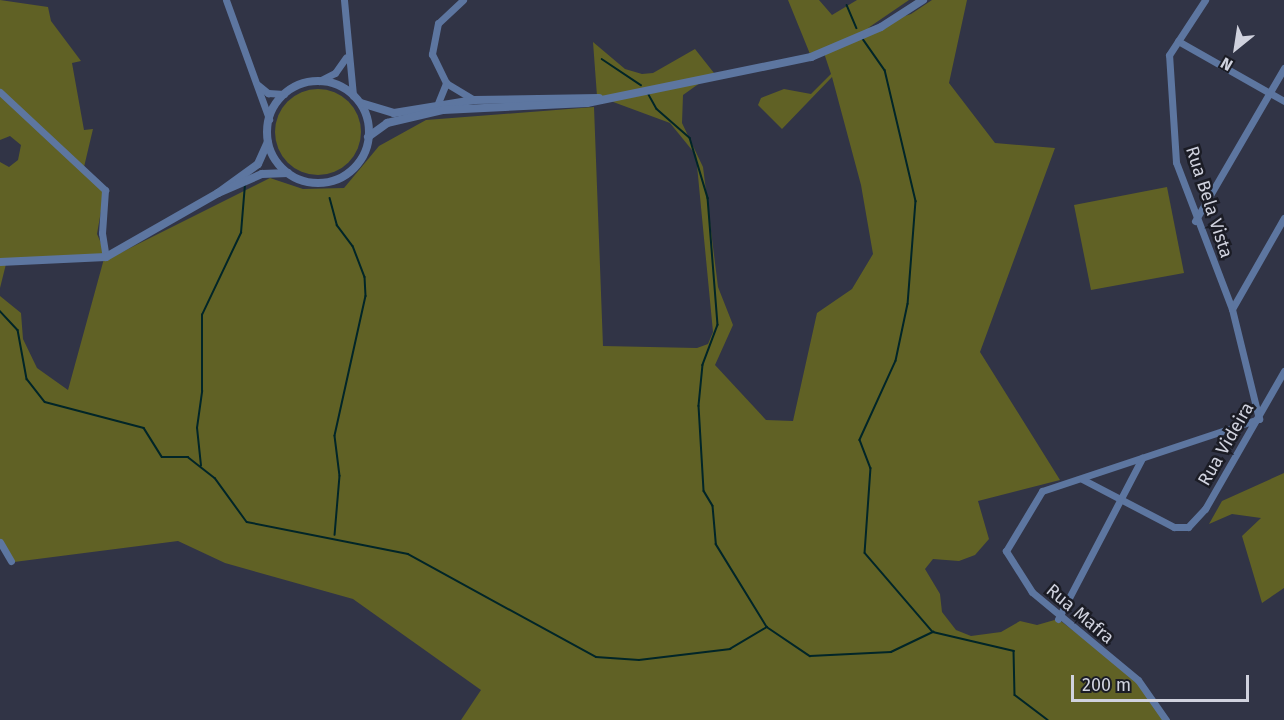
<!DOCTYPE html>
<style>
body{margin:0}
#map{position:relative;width:1284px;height:720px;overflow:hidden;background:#313446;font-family:"Fira Sans",sans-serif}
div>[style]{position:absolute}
.green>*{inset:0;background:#606125}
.round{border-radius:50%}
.stream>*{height:1.5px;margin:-0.75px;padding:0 0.75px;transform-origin:0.75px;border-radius:0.75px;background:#012528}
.minor>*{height:7px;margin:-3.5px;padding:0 3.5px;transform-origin:3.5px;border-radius:3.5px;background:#5d76a0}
.tertiary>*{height:8px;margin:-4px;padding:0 4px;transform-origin:4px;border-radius:4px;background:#5d76a0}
.tertiary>.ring{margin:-4px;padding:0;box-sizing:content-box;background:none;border:8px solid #5d76a0;border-radius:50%}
span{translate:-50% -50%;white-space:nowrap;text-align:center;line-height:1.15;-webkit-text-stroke:5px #1b1c25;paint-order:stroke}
.street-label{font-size:18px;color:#d0d2de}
.north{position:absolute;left:1206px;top:18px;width:60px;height:60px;-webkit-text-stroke:4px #1b1c25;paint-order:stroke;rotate:210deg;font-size:16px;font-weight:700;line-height:24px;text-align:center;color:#d0d2de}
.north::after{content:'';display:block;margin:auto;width:21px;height:27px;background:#d0d2de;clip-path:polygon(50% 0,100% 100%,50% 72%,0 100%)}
.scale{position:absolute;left:1071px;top:675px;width:178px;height:27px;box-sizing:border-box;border:3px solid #d0d2de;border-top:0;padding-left:8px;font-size:18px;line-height:21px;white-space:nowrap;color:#d0d2de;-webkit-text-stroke:4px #1b1c25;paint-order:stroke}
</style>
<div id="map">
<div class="green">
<i style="clip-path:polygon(0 0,48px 7px,51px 21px,81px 61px,72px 63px,84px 130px,93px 129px,84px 167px,105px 188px,97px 234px,108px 259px,270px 178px,303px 189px,344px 188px,379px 146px,426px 120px,594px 107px,603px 346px,697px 348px,708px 344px,713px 332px,696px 155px,670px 123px,597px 96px,593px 42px,625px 69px,642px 74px,653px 73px,695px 49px,714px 73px,683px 95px,682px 123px,703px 167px,718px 287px,733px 325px,715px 365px,766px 420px,793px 421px,817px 313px,852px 289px,873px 254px,861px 185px,832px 77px,782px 129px,758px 105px,761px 98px,784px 89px,811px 94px,831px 74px,823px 50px,810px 54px,788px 0,819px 0,832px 15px,857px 0,909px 0,868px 28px,911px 14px,932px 0,967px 0,949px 83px,995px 143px,1055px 148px,980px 352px,1060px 480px,978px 501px,989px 539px,975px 555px,959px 561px,933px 559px,925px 569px,940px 594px,942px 612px,956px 630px,971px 636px,1001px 632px,1020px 621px,1037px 625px,1058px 619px,1138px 680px,1166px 720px,461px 720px,481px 690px,353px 599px,225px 563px,178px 541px,14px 562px,0 540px,0 296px,21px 313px,23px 339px,37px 368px,68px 390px,105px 255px,7px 260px,0 288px,0 162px,9px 167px,18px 160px,21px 145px,10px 136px,0 140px)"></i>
<i class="round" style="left:275px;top:89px;width:86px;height:86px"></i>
<i style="clip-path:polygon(1167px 187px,1184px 273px,1091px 290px,1074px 205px)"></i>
<i style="clip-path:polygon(1284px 473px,1284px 588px,1262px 603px,1242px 536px,1261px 518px,1232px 514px,1209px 524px,1222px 501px)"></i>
</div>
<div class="stream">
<i style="left:847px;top:5px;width:25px;rotate:67deg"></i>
<i style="left:863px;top:39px;width:38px;rotate:55deg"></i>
<i style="left:885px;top:70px;width:135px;rotate:76.7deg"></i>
<i style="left:916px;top:201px;width:103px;rotate:94.4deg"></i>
<i style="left:908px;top:304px;width:58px;rotate:101.9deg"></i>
<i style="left:896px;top:361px;width:87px;rotate:114.5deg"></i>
<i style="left:860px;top:440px;width:30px;rotate:69deg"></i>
<i style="left:871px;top:468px;width:85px;rotate:94deg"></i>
<i style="left:865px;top:553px;width:104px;rotate:49.3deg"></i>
<i style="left:602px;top:59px;width:47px;rotate:33.7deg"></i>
<i style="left:648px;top:93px;width:18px;rotate:61deg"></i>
<i style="left:657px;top:109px;width:44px;rotate:41.3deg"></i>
<i style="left:690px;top:138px;width:63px;rotate:73.3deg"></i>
<i style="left:708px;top:198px;width:127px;rotate:85.5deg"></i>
<i style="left:718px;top:325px;width:43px;rotate:110.6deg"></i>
<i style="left:703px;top:365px;width:41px;rotate:95.6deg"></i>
<i style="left:699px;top:406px;width:85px;rotate:86.6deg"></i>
<i style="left:704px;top:491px;width:17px;rotate:59deg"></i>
<i style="left:713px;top:506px;width:38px;rotate:85deg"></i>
<i style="left:716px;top:544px;width:97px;rotate:58.4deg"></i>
<i style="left:330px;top:198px;width:28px;rotate:75deg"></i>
<i style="left:337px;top:225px;width:26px;rotate:53deg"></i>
<i style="left:353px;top:246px;width:33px;rotate:69deg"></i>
<i style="left:365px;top:277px;width:19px;rotate:87deg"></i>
<i style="left:366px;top:296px;width:143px;rotate:102.5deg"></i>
<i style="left:335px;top:436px;width:40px;rotate:82.9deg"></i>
<i style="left:340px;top:476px;width:59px;rotate:94.8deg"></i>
<i style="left:0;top:311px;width:26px;rotate:47deg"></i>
<i style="left:18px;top:330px;width:50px;rotate:79.6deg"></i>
<i style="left:27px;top:379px;width:29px;rotate:52deg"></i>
<i style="left:45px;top:402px;width:102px;rotate:14.7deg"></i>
<i style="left:144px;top:428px;width:34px;rotate:58deg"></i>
<i style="left:162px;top:457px;width:26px"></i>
<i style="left:188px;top:457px;width:34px;rotate:38deg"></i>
<i style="left:215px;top:478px;width:54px;rotate:54deg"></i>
<i style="left:247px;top:522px;width:164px;rotate:11.2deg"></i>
<i style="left:408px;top:554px;width:214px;rotate:28.7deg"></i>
<i style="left:596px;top:657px;width:43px;rotate:4deg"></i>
<i style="left:639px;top:660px;width:92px;rotate:-6.9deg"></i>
<i style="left:730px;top:649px;width:43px;rotate:-30.7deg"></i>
<i style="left:767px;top:627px;width:52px;rotate:34deg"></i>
<i style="left:810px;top:656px;width:81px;rotate:-2.8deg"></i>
<i style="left:891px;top:652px;width:47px;rotate:-25.5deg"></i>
<i style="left:933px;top:632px;width:83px;rotate:13.2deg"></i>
<i style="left:1014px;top:651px;width:44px;rotate:88.7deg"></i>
<i style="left:1015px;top:695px;width:41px;rotate:37.1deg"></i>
<i style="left:201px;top:466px;width:38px;rotate:-96deg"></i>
<i style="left:197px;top:428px;width:37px;rotate:-82deg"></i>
<i style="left:202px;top:391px;width:76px;rotate:-90deg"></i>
<i style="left:202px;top:315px;width:91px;rotate:-64.6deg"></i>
<i style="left:241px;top:233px;width:49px;rotate:-85.3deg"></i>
</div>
<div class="minor">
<i style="left:226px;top:0;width:127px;rotate:70.1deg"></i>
<i style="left:344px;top:0;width:96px;rotate:84.6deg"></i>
<i style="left:463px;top:0;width:34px;rotate:137deg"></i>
<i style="left:438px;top:23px;width:32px;rotate:101deg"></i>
<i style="left:432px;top:54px;width:32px;rotate:64deg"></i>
<i style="left:446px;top:83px;width:33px;rotate:31deg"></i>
<i style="left:1178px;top:41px;width:122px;rotate:29.5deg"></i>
<i style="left:319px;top:81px;width:18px;rotate:-27deg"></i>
<i style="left:335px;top:73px;width:19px;rotate:-55deg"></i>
<i style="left:258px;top:85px;width:13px;rotate:39deg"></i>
<i style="left:268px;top:93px;width:16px;rotate:4deg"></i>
<i style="left:0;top:92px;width:144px;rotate:43deg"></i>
<i style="left:105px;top:190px;width:43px;rotate:94deg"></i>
<i style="left:102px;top:233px;width:24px;rotate:81deg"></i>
<i style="left:438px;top:103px;width:22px;rotate:-68deg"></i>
<i style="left:1195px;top:221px;width:177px;rotate:-59.8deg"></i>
<i style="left:1232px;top:309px;width:105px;rotate:-60.3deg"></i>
<i style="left:1082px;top:479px;width:104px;rotate:27.6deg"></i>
<i style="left:1174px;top:527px;width:14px"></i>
<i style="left:1188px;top:527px;width:25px;rotate:-47deg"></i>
<i style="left:1205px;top:509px;width:159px;rotate:-60.2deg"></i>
<i style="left:0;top:542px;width:22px;rotate:60deg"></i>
<i style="left:1058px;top:619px;width:182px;rotate:-62.4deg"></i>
<i style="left:1166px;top:720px;width:49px;rotate:-125deg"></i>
<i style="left:1138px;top:680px;width:138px;rotate:-140.3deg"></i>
<i style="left:1032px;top:592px;width:49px;rotate:-122.4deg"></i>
<i style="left:1006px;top:551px;width:70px;rotate:-59deg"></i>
<i style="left:1042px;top:491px;width:229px;rotate:-18.4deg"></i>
<i style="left:1259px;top:419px;width:113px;rotate:-103.8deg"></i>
<i style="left:1232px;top:309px;width:157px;rotate:-110.9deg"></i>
<i style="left:1176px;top:162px;width:107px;rotate:-93.7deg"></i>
<i style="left:1169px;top:55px;width:66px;rotate:-56.8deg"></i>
</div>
<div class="tertiary">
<i class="ring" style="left:267px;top:81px;width:94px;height:94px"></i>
<i style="left:361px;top:103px;width:34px;rotate:17deg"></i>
<i style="left:394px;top:113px;width:81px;rotate:-9.2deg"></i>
<i style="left:474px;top:100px;width:125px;rotate:-0.9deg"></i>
<i style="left:368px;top:137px;width:24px;rotate:-36deg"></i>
<i style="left:387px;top:123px;width:57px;rotate:-13.1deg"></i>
<i style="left:443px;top:110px;width:144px;rotate:-2.8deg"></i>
<i style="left:587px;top:103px;width:229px;rotate:-11.6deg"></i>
<i style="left:811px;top:57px;width:76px;rotate:-23.2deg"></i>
<i style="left:881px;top:27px;width:50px;rotate:-32.7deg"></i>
<i style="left:218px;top:193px;width:49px;rotate:-35.9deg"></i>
<i style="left:258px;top:164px;width:24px;rotate:-66deg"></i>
<i style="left:0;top:262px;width:106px;rotate:-2.7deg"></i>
<i style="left:106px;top:257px;width:129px;rotate:-29.7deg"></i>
<i style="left:218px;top:193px;width:48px;rotate:-23.4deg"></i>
<i style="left:262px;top:174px;width:26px;rotate:-2deg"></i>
</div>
<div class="street-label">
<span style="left:1209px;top:202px;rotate:72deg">Rua Bela Vista</span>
<span style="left:1226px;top:444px;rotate:-60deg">Rua Videira</span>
<span style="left:1080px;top:614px;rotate:40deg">Rua Mafra</span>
</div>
<div class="north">N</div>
<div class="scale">200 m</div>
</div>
